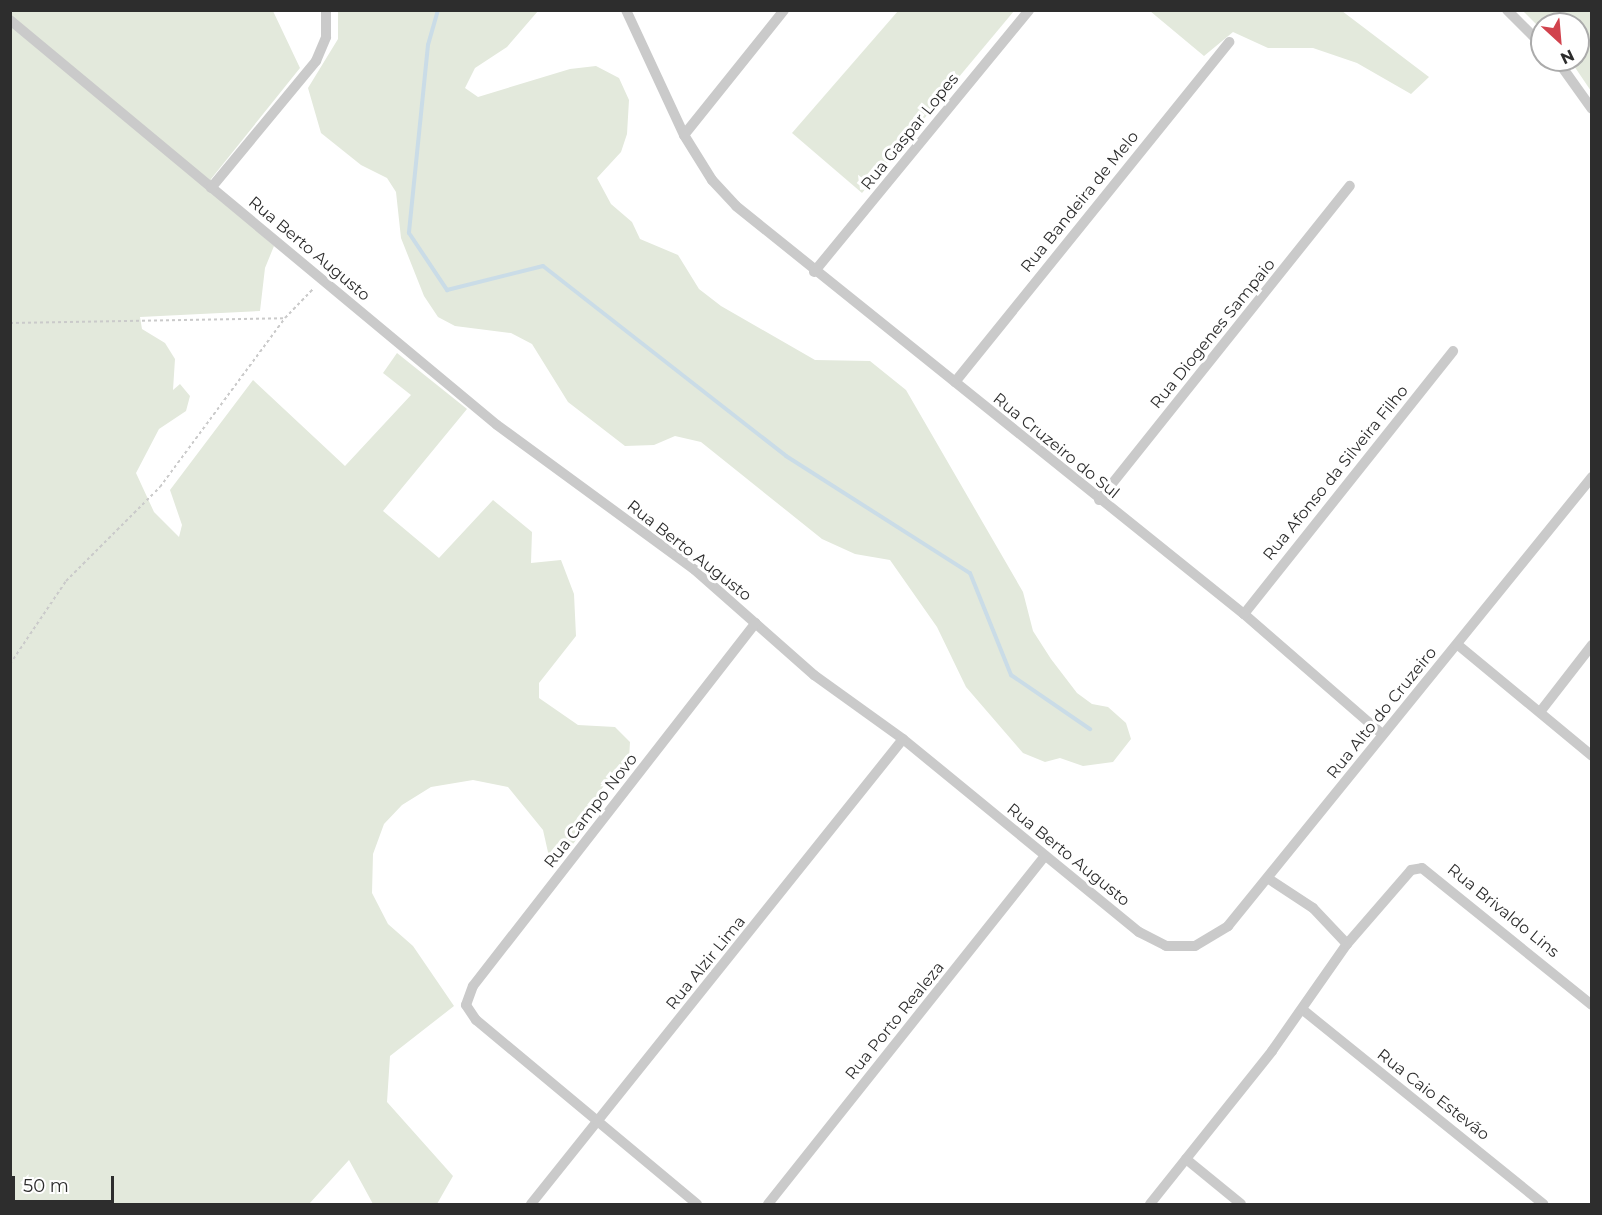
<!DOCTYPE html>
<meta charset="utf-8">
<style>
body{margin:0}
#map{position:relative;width:1602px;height:1215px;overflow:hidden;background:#fff;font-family:Montserrat,sans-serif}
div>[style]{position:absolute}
.green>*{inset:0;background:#e3e9dc}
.stream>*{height:4px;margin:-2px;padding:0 2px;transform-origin:2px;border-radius:2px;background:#cadce7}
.path>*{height:2px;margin-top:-1px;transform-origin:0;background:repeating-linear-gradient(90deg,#cacaca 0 3px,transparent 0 6px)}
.minor>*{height:10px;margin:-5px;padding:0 5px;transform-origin:5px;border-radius:5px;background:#cacaca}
span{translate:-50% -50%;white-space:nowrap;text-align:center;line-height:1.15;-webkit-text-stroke:6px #fff;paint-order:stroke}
.street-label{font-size:16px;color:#2d2d2d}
.frame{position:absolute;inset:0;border:12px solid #2d2d2d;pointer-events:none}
.north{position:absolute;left:1530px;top:12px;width:60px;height:60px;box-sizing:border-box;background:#fff;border:2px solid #ababab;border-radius:50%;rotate:154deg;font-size:16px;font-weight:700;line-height:24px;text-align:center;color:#2d2d2d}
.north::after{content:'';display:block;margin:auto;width:21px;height:27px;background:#d1424d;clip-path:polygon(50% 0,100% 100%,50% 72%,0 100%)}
.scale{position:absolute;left:12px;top:1176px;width:102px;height:27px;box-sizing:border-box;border:3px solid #2d2d2d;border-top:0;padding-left:8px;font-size:18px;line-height:21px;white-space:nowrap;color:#2d2d2d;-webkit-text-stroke:4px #fff;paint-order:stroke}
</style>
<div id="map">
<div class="green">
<i style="clip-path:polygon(338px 10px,538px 11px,507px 47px,475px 68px,465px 88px,478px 97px,570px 69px,596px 66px,619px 78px,629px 100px,627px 134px,621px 152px,597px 178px,611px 204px,632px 222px,640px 239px,678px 255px,699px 289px,721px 306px,815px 360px,870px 361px,906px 390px,1023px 592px,1033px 631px,1051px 659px,1077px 693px,1092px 704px,1108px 707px,1126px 723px,1131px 739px,1113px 762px,1083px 766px,1060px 758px,1045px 762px,1023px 753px,966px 687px,937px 627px,890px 560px,855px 554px,822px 539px,701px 442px,675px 436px,654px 445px,625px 446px,568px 402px,532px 344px,511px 333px,455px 326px,438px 317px,424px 296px,401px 238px,396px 192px,387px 178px,361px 165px,321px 133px,308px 88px,338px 39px)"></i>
<i style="clip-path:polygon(10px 11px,273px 11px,300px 68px,211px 179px,212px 192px,274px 246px,265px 268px,260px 311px,140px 317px,142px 329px,165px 343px,175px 359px,173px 390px,180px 384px,190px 396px,186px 411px,159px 429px,136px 473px,154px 512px,179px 537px,182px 525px,170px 490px,253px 380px,345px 466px,411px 395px,383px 373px,397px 353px,467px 409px,383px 511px,439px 558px,493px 500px,532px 532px,531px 563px,561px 560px,574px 594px,576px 636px,539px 683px,539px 698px,578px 725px,615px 727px,630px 742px,629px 759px,614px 770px,601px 790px,598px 813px,552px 870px,543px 830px,508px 787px,473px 780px,431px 787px,402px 805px,384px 824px,373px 854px,372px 893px,388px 924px,413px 946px,454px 1006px,390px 1056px,387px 1102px,453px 1176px,437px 1204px,373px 1204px,349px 1160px,309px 1204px,11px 1204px)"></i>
<i style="clip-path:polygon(898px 11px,1014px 11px,862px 193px,792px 133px)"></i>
<i style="clip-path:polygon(1150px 11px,1342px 11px,1429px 77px,1411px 94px,1357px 63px,1313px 48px,1268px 48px,1233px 32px,1204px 56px)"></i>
<i style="clip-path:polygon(1523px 11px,1591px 11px,1591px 91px,1570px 60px,1578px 60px,1578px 24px,1542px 24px,1542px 30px)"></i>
</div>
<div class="stream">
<i style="left:438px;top:10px;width:36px;rotate:106deg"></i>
<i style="left:428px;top:45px;width:189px;rotate:95.8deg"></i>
<i style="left:409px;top:233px;width:69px;rotate:56.3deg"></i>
<i style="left:447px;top:290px;width:99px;rotate:-14deg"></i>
<i style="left:543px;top:266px;width:308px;rotate:38deg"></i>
<i style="left:786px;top:456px;width:218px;rotate:32.5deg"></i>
<i style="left:970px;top:573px;width:110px;rotate:68.1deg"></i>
<i style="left:1011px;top:675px;width:96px;rotate:34.4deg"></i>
</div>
<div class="path">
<i style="left:10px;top:323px;width:275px;rotate:-1deg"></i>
<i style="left:285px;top:318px;width:40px;rotate:-46deg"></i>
<i style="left:10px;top:664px;width:100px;rotate:-56deg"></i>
<i style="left:66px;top:581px;width:133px;rotate:-45deg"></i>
<i style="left:160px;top:487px;width:210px;rotate:-53.5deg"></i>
</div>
<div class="minor">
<i style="left:626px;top:10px;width:138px;rotate:65.1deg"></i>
<i style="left:684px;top:135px;width:53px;rotate:58.1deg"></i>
<i style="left:712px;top:180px;width:35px;rotate:47deg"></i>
<i style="left:736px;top:206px;width:652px;rotate:38.77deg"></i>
<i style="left:1244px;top:614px;width:183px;rotate:41deg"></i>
<i style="left:1507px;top:10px;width:49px;rotate:45deg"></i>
<i style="left:10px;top:20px;width:633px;rotate:39.75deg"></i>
<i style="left:497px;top:425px;width:245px;rotate:36.2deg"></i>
<i style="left:695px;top:570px;width:159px;rotate:41.4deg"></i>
<i style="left:814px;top:675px;width:110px;rotate:35.7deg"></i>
<i style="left:903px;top:739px;width:305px;rotate:39.3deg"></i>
<i style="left:1139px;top:932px;width:30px;rotate:27deg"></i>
<i style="left:1166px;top:946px;width:29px"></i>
<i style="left:1195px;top:946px;width:39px;rotate:-31deg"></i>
<i style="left:1228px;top:926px;width:578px;rotate:-50.97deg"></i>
<i style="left:1557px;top:60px;width:60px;rotate:54.5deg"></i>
<i style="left:684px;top:135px;width:160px;rotate:-51.3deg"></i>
<i style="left:211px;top:188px;width:165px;rotate:-50.4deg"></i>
<i style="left:316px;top:61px;width:26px;rotate:-67deg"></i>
<i style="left:326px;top:37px;width:27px;rotate:-90deg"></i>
<i style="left:814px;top:272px;width:339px;rotate:-50.6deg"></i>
<i style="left:955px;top:382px;width:437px;rotate:-51.1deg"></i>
<i style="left:1099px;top:500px;width:402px;rotate:-51.4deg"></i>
<i style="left:1244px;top:614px;width:336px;rotate:-51.5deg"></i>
<i style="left:1458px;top:645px;width:174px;rotate:39.6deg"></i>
<i style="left:1540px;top:712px;width:85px;rotate:-52.2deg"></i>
<i style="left:1347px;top:944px;width:98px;rotate:-49.1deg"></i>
<i style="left:1411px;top:870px;width:11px;rotate:-10deg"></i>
<i style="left:1422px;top:868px;width:218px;rotate:38.9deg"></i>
<i style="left:1303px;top:1010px;width:309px;rotate:38.9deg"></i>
<i style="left:1186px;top:1159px;width:71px;rotate:39.3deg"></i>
<i style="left:531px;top:1204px;width:595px;rotate:-51.34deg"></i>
<i style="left:697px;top:1204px;width:288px;rotate:-140.2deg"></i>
<i style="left:476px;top:1020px;width:18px;rotate:-124deg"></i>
<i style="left:466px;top:1005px;width:20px;rotate:-70deg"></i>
<i style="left:473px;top:986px;width:460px;rotate:-52.1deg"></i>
<i style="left:768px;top:1204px;width:445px;rotate:-51.5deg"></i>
<i style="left:1150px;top:1204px;width:196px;rotate:-51.4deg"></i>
<i style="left:1272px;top:1051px;width:131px;rotate:-55deg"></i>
<i style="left:1347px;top:944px;width:50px;rotate:-133.4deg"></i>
<i style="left:1313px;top:908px;width:53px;rotate:-146.6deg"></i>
</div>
<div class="street-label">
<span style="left:910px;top:132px;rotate:-51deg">Rua Gaspar Lopes</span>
<span style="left:1080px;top:202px;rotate:-51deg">Rua Bandeira de Melo</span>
<span style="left:309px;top:249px;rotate:40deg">Rua Berto Augusto</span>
<span style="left:1213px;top:334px;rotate:-51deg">Rua Diogenes Sampaio</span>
<span style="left:1056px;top:446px;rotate:39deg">Rua Cruzeiro do Sul</span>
<span style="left:1336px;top:473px;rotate:-51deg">Rua Afonso da Silveira Filho</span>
<span style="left:689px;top:551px;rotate:38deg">Rua Berto Augusto</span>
<span style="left:1382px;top:713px;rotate:-51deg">Rua Alto do Cruzeiro</span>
<span style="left:591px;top:811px;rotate:-52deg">Rua Campo Novo</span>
<span style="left:1068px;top:855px;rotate:39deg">Rua Berto Augusto</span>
<span style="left:1503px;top:911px;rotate:39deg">Rua Brivaldo Lins</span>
<span style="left:706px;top:963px;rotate:-51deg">Rua Alzir Lima</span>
<span style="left:895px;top:1021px;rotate:-51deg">Rua Porto Realeza</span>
<span style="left:1433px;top:1095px;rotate:38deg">Rua Caio Estevão</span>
</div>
<div class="frame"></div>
<div class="north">N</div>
<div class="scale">50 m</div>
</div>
